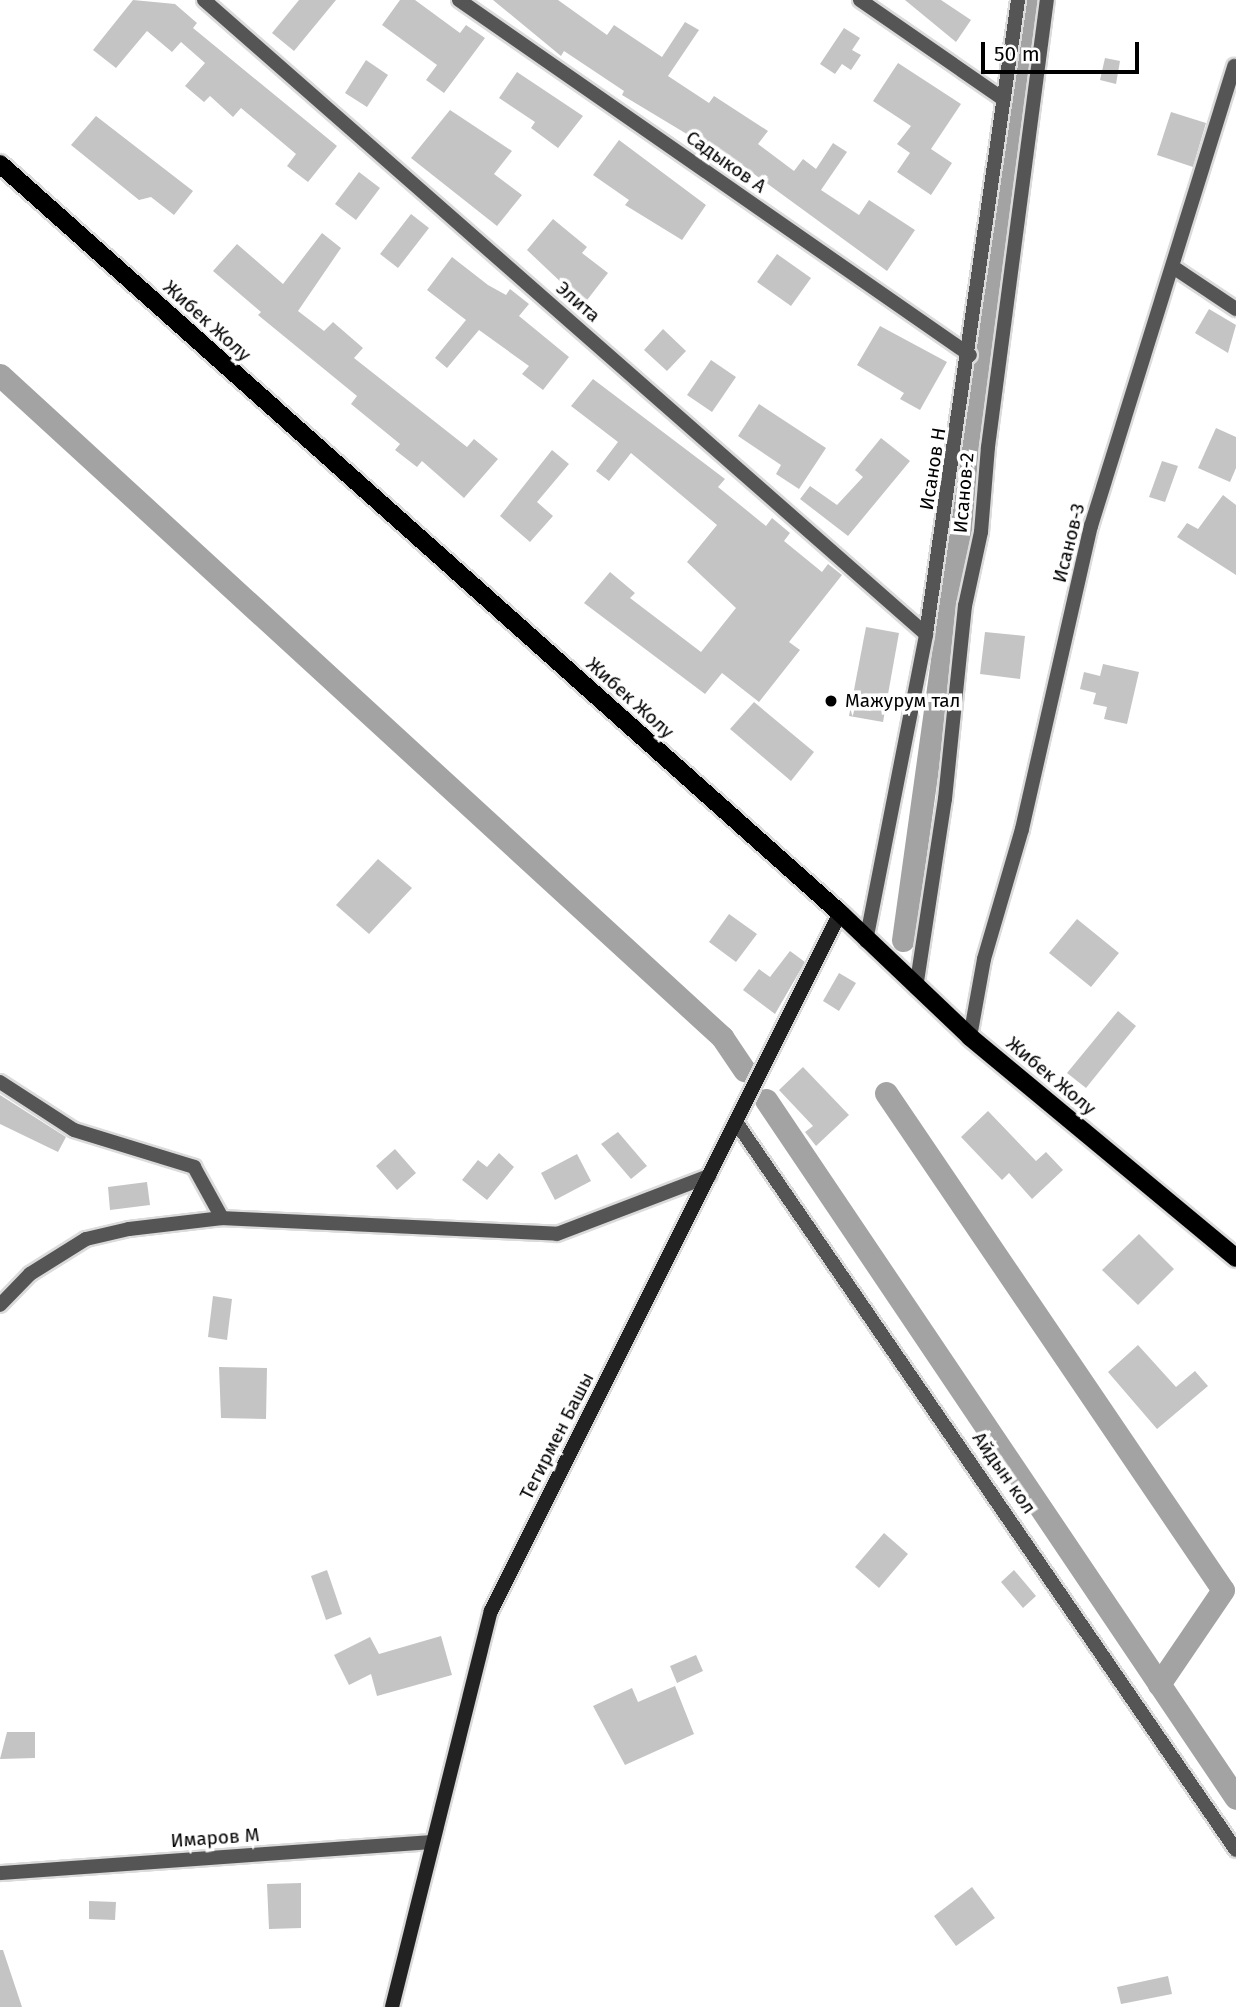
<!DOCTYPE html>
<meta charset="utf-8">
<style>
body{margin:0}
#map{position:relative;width:1236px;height:2007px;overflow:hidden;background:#fff;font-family:"Fira Sans",sans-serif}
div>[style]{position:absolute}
.canal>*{height:23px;margin:-11.5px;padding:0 11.5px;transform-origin:11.5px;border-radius:11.5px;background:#a3a3a3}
.building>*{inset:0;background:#c4c4c4}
.roads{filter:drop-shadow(2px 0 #dbdbdb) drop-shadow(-2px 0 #dbdbdb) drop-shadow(0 2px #dbdbdb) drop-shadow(0 -2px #dbdbdb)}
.street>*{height:14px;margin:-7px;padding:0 7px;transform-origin:7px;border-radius:7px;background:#555}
.secondary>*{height:14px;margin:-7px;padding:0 7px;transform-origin:7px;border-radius:7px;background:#222}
.primary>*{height:18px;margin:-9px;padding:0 9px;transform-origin:9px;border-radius:9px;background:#000}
.dots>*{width:19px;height:19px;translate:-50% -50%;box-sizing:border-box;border:4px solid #fff;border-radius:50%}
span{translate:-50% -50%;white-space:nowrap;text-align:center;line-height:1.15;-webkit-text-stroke:7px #fff;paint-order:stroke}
.street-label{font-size:19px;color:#000}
.poi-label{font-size:19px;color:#000}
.left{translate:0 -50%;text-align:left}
.scale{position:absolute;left:981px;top:42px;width:158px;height:32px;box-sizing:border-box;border:4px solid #000;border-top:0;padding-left:9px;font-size:21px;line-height:24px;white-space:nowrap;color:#000;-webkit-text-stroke:5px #fff;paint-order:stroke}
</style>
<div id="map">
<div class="canal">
<i style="left:0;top:375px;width:980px;rotate:42.52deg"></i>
<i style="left:722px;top:1037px;width:40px;rotate:56deg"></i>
<i style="left:903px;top:940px;width:949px;rotate:-82.07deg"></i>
<i style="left:886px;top:1093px;width:600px;rotate:55.86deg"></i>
<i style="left:1223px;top:1590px;width:114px;rotate:124.2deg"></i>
<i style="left:766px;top:1100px;width:841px;rotate:56.05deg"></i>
</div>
<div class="building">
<i style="clip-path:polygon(133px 0,175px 4px,197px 23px,193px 28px,337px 146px,308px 182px,287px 166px,296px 154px,241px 108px,233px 117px,210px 96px,204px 102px,185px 86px,205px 63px,181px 42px,172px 52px,147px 31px,116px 68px,93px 50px)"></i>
<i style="clip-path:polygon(299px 0,336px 0,294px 51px,272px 33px)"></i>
<i style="clip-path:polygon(400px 0,415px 0,460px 33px,466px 25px,485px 38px,444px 93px,426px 80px,437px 65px,382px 25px)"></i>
<i style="clip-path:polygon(493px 0,558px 0,607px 35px,614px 25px,662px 57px,685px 22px,699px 30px,668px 76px,709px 103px,714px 96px,768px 131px,758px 144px,794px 171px,803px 159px,816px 169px,833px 143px,847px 152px,821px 190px,859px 215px,869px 200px,915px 230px,887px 271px,743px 166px,737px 174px,721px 162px,725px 157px,622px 95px,624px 91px,564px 51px,561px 56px)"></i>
<i style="clip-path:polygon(905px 0,941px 0,971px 20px,956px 42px)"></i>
<i style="clip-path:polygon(844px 28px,860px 38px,852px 50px,861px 55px,851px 70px,842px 64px,835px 74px,820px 64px)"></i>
<i style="clip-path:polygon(1105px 58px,1120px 61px,1116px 84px,1100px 80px)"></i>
<i style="clip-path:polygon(366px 60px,388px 75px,367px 107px,345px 93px)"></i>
<i style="clip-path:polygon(898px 63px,961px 104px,931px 149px,952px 163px,931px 195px,897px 172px,910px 153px,897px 144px,911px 126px,873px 101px)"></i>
<i style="clip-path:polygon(517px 72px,583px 116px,558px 148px,531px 128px,535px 122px,499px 98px)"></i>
<i style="clip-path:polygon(450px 110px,512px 151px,494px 174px,522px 195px,497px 226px,411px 158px)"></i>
<i style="clip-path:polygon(1171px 112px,1206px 123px,1193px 167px,1157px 155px)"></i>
<i style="clip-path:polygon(96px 116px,193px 191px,174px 215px,151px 197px,139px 200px,71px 145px)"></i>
<i style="clip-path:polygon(619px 140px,706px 205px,682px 240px,625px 205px,629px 200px,593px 175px)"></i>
<i style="clip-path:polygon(359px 172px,380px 188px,356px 220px,335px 204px)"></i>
<i style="clip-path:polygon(411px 214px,429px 228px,398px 268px,380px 254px)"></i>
<i style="clip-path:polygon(553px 219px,587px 247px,582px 253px,608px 273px,584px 304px,527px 250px)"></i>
<i style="clip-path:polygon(322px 233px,341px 248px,298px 311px,324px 331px,333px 322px,363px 348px,354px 358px,467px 447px,474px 439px,498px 459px,464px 498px,422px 461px,417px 467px,395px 450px,400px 444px,351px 404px,357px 396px,258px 315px,261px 312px,213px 271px,237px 244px,283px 284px)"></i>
<i style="clip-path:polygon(777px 254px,811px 278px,791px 306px,757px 282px)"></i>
<i style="clip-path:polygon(452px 257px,488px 285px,506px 295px,510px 289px,529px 304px,519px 316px,569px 357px,543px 390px,522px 374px,529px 366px,479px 330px,447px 368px,435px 358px,466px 320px,427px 290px)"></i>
<i style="clip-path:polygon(1209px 309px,1236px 325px,1228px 353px,1195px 333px)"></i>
<i style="clip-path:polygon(880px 326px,947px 362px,920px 410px,900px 399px,904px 393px,857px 365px)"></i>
<i style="clip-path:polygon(663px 329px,686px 351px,667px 371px,644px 350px)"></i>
<i style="clip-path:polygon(711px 360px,736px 377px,712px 412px,687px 395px)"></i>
<i style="clip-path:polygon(593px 379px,725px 479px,718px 487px,766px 526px,772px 518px,790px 533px,784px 541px,822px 572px,828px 564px,842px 575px,789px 642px,800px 650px,759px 702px,722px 673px,705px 694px,584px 603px,610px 572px,635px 593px,630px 598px,701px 652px,736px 608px,687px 562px,717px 525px,631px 453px,609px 481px,596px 471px,618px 442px,571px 406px)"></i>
<i style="clip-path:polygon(759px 404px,826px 448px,799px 489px,776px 474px,781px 465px,738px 436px)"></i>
<i style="clip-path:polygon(1216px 428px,1236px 437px,1236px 468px,1230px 482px,1198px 468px)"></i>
<i style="clip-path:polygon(881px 438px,910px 461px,848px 536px,800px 499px,810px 486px,837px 505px,863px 477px,855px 470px)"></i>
<i style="clip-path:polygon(552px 450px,569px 464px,537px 502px,553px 516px,530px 542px,500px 516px)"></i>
<i style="clip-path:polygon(1162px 461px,1178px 466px,1165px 502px,1149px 497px)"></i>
<i style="clip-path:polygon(1223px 495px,1236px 505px,1236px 575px,1177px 537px,1187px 523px,1198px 529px)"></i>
<i style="clip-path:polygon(866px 627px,899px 633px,883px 722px,849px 716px)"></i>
<i style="clip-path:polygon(985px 632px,1025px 636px,1020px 679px,980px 674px)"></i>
<i style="clip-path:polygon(1103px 664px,1139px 672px,1127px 724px,1104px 719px,1107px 707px,1093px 704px,1096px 693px,1080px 689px,1084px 672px,1100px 676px)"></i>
<i style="clip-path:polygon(754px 702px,814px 752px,791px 781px,730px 729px)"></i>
<i style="clip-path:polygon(378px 859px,412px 888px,369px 934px,336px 905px)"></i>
<i style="clip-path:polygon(729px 914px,757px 934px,736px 962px,709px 942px)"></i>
<i style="clip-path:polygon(1077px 919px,1119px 953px,1091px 987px,1049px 953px)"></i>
<i style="clip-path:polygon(790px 951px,805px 962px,775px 1014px,743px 990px,759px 969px,770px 977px)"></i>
<i style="clip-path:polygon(839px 973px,856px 983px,839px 1011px,823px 1001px)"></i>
<i style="clip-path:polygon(1118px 1011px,1136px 1026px,1086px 1088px,1067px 1073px)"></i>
<i style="clip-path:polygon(803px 1067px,849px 1115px,816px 1146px,805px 1132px,813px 1126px,779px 1090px)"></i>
<i style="clip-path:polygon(0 1095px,66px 1137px,58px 1152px,0 1124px)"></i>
<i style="clip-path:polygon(988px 1111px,1036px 1161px,1046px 1152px,1063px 1170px,1032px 1199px,1009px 1173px,1002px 1180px,961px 1137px)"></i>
<i style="clip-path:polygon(618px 1132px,647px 1166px,631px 1179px,601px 1144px)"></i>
<i style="clip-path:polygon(395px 1149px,416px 1173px,397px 1190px,376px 1166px)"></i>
<i style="clip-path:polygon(499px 1153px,514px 1167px,487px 1200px,462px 1180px,478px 1160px,487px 1167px)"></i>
<i style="clip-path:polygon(577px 1154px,591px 1181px,555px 1200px,541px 1173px)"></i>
<i style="clip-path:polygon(147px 1182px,150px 1205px,110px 1210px,108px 1187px)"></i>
<i style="clip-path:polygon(1139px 1234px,1174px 1269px,1138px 1305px,1102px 1270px)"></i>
<i style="clip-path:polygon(213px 1296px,232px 1299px,227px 1340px,208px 1337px)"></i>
<i style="clip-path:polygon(1138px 1345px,1176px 1387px,1195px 1371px,1208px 1386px,1157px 1429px,1108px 1372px)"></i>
<i style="clip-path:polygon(219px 1367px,267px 1368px,266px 1419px,221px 1418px)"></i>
<i style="clip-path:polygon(884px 1533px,908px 1554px,879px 1588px,855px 1567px)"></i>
<i style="clip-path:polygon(327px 1570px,342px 1614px,326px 1620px,311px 1576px)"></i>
<i style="clip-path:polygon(1014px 1570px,1036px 1596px,1023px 1608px,1001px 1582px)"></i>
<i style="clip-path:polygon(441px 1636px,452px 1675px,377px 1696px,371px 1674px,349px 1685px,334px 1655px,370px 1637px,379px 1654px)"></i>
<i style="clip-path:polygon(696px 1655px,703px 1671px,677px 1683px,670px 1666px)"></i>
<i style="clip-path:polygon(675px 1686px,694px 1734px,625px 1765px,593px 1706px,632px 1688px,638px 1702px)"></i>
<i style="clip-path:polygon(7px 1732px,35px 1732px,35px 1758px,0 1759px)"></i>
<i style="clip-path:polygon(301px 1883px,301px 1928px,269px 1929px,267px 1884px)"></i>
<i style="clip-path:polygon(972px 1887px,995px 1918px,956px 1946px,934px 1916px)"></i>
<i style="clip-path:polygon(89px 1901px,116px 1902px,115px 1920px,89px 1919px)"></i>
<i style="clip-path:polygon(0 1950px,3px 1950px,22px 2007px,0 2007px)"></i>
<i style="clip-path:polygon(1168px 1976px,1172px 1994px,1121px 2004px,1117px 1987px)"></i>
</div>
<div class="roads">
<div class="street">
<i style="left:204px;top:0;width:961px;rotate:41.29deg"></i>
<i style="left:459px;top:0;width:622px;rotate:34.79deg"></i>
<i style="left:860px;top:0;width:174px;rotate:34.7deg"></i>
<i style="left:1173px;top:267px;width:76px;rotate:33.7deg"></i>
<i style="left:866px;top:941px;width:313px;rotate:-78.9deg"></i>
<i style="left:926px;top:634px;width:641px;rotate:-81.74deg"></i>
<i style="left:916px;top:988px;width:191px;rotate:-81.3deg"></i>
<i style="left:945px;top:799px;width:194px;rotate:-84.1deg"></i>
<i style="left:965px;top:606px;width:76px;rotate:-77.8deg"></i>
<i style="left:981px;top:532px;width:85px;rotate:-85.3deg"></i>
<i style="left:988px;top:447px;width:451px;rotate:-82.5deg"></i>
<i style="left:970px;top:1037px;width:79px;rotate:-79.8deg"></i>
<i style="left:984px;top:959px;width:135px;rotate:-73.7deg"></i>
<i style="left:1022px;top:829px;width:311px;rotate:-77.2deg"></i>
<i style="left:1091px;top:526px;width:482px;rotate:-72.7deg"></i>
<i style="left:0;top:1082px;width:88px;rotate:33deg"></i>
<i style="left:74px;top:1130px;width:126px;rotate:17.1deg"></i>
<i style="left:194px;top:1167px;width:58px;rotate:61.2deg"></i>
<i style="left:736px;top:1122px;width:883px;rotate:55.52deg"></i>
<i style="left:0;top:1305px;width:43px;rotate:-45.9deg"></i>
<i style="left:30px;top:1274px;width:66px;rotate:-32deg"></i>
<i style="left:86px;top:1239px;width:44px;rotate:-13.1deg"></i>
<i style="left:129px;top:1229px;width:94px;rotate:-6.7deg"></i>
<i style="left:222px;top:1218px;width:335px;rotate:2.7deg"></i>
<i style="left:557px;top:1234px;width:163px;rotate:-20.9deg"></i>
<i style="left:0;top:1873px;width:433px;rotate:-4.1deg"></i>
</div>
<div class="secondary">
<i style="left:392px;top:2007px;width:408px;rotate:-76deg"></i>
<i style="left:491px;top:1611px;width:780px;rotate:-63.43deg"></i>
</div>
<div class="primary">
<i style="left:0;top:164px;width:1125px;rotate:41.72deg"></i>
<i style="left:840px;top:913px;width:180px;rotate:43.6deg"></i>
<i style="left:970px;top:1037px;width:346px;rotate:39.7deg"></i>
</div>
</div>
<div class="dots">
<i style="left:831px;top:701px;background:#000"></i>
</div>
<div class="street-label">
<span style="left:726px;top:162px;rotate:35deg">Садыков А</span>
<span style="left:578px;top:302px;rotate:41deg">Элита</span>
<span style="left:207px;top:321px;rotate:42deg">Жибек Жолу</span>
<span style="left:933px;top:469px;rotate:-81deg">Исанов Н</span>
<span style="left:964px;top:493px;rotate:-85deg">Исанов-2</span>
<span style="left:1069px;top:543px;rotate:-76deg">Исанов-3</span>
<span style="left:630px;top:698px;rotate:42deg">Жибек Жолу</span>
<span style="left:1051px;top:1076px;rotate:40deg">Жибек Жолу</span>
<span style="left:557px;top:1436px;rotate:-63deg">Тегирмен Башы</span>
<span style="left:1004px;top:1473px;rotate:55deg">Айдын кол</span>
<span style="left:215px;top:1838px;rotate:-4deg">Имаров М</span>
</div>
<div class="poi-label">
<span class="left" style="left:845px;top:701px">Мажурум тал</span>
</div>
<div class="scale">50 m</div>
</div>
